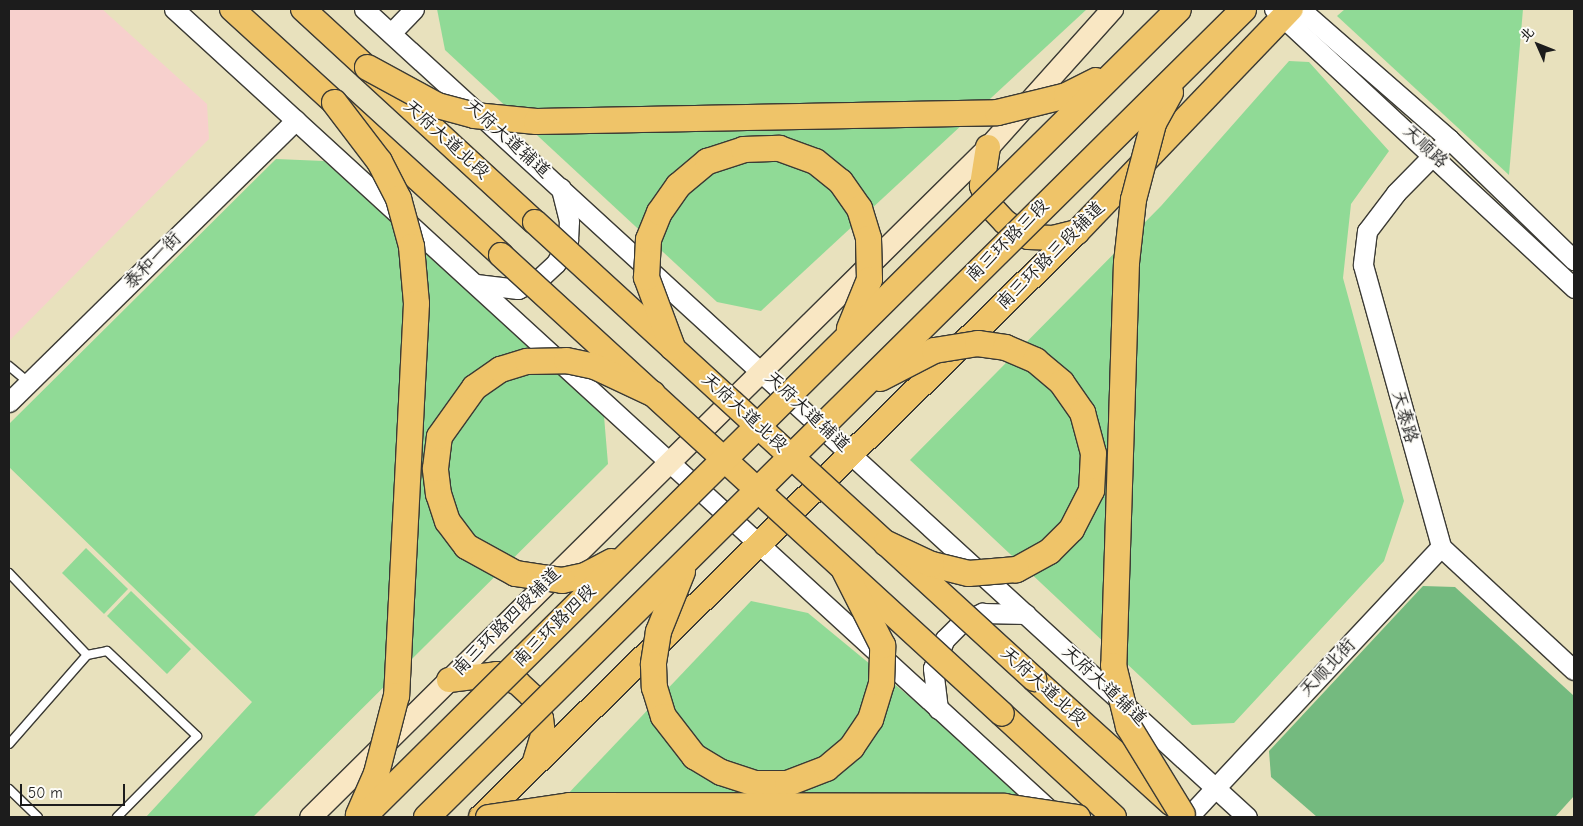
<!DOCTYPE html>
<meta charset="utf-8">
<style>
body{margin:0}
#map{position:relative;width:1583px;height:826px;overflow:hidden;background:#e8e1bd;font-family:"Comic Neue","LXGW WenKai TC",sans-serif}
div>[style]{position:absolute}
.built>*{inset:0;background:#f7d0cd}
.green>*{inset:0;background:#90da96}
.forest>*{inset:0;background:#74ba7f}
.roads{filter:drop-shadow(1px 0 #3b3a34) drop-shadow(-1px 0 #3b3a34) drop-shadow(0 1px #3b3a34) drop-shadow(0 -1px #3b3a34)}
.service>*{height:8px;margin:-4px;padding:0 4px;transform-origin:4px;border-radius:4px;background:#fff}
.tertiary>*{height:19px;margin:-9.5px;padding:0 9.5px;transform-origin:9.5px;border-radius:9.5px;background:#fff}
.secondary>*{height:21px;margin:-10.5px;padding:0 10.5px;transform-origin:10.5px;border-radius:10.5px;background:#f9e7c3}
.primary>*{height:24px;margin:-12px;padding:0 12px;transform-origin:12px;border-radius:12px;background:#efc469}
.bridges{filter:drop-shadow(1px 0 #3b3a34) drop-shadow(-1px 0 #3b3a34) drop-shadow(0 1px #3b3a34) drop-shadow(0 -1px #3b3a34)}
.primary-bridge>*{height:24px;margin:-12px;padding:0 12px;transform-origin:12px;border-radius:12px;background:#efc469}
.trunk-bridge>*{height:25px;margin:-12.5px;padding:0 12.5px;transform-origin:12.5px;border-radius:12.5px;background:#efc469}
span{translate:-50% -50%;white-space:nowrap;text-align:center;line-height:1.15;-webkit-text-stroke:4px #fdfcf7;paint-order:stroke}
.street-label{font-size:18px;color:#1c1c1c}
.frame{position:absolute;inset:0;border:10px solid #1c1c1c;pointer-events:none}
.north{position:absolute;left:1513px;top:20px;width:50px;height:50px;-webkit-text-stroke:4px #fdfcf7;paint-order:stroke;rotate:314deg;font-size:14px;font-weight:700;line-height:20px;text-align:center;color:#1c1c1c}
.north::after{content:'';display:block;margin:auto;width:18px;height:22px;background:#1c1c1c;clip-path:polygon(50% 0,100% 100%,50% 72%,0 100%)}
.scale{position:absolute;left:20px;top:784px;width:105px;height:22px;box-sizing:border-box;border:2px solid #1c1c1c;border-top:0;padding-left:6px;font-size:15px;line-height:18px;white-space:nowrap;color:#1c1c1c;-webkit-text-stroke:4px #fdfcf7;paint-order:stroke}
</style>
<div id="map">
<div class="built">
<i style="clip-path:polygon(9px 9px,102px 9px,207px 104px,209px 139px,9px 341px)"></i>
</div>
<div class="green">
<i style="clip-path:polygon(437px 9px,1087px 9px,761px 311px,717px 302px,445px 50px)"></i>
<i style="clip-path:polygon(1345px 9px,1523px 9px,1509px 175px,1337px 16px)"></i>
<i style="clip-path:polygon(1289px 61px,1309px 62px,1389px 151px,1351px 204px,1343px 278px,1404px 501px,1384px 561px,1234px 723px,1192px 725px,910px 460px,1161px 206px)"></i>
<i style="clip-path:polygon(276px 159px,324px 161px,499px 316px,604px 416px,608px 464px,253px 817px,146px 817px,252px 702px,9px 467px,9px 424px)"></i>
<i style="clip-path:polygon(86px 548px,128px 589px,104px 614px,62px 573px)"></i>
<i style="clip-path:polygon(131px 591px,191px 649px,167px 674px,107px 616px)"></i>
<i style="clip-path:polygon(751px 601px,808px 613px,978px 753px,1039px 817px,546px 817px)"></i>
</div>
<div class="forest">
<i style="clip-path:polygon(1423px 586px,1455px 587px,1574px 696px,1574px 796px,1555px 817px,1317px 817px,1271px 777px,1269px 751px)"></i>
</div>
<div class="roads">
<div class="service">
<i style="left:9px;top:366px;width:25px;rotate:40deg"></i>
<i style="left:9px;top:573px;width:113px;rotate:46.4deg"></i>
<i style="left:87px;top:655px;width:118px;rotate:131.2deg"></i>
<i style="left:87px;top:655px;width:20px;rotate:-11deg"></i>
<i style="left:107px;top:651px;width:124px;rotate:43.4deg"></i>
<i style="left:197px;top:736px;width:114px;rotate:134.6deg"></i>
<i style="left:9px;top:789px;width:40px;rotate:44deg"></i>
</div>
<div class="tertiary">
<i style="left:174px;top:9px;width:1194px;rotate:42.45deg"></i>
<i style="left:364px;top:9px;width:1197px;rotate:42.46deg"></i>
<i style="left:1274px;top:9px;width:410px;rotate:42.9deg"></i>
<i style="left:1300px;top:9px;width:198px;rotate:41.1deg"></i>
<i style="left:1449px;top:139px;width:174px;rotate:44.1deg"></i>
<i style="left:391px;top:33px;width:33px;rotate:-46deg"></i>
<i style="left:1449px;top:139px;width:76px;rotate:134.5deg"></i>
<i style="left:1396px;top:193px;width:48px;rotate:127.3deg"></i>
<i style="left:1367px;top:231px;width:34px;rotate:97deg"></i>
<i style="left:1363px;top:265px;width:293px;rotate:74.5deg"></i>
<i style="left:1441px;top:547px;width:181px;rotate:42.8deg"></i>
<i style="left:476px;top:284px;width:42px;rotate:6.8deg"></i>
<i style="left:518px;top:289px;width:25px;rotate:-27deg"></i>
<i style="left:540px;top:278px;width:22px;rotate:-43deg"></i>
<i style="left:556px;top:263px;width:26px;rotate:-62deg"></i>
<i style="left:568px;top:240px;width:19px;rotate:-87deg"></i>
<i style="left:569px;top:221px;width:34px;rotate:-104deg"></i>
<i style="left:9px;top:402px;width:402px;rotate:-44.5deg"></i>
<i style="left:938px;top:709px;width:41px;rotate:-97deg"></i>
<i style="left:933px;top:668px;width:31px;rotate:-68deg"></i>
<i style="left:945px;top:639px;width:21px;rotate:-45deg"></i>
<i style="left:960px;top:624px;width:25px;rotate:-27deg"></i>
<i style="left:982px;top:613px;width:44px;rotate:1.3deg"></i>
<i style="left:1188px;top:817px;width:370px;rotate:-46.9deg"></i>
</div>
<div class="secondary">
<i style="left:310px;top:817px;width:953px;rotate:-44.66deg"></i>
<i style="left:988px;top:147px;width:186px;rotate:-48.1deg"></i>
</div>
<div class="primary">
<i style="left:232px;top:9px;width:365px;rotate:42.4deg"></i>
<i style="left:303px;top:9px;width:315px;rotate:42.6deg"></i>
<i style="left:988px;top:147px;width:39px;rotate:99deg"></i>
<i style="left:982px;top:186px;width:23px;rotate:67deg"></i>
<i style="left:991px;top:207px;width:21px;rotate:47deg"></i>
<i style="left:1005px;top:222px;width:27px;rotate:33deg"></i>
<i style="left:1028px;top:237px;width:25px;rotate:2deg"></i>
<i style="left:1053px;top:238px;width:25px;rotate:-14deg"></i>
<i style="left:1034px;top:679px;width:186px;rotate:42.2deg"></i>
<i style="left:449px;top:680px;width:48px;rotate:-7.1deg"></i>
<i style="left:497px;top:674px;width:23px;rotate:23deg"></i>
<i style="left:518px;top:683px;width:19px;rotate:43deg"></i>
<i style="left:532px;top:696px;width:24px;rotate:68deg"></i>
<i style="left:541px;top:718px;width:17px;rotate:83deg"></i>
<i style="left:543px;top:735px;width:30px;rotate:107deg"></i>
<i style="left:1002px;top:714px;width:152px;rotate:42.6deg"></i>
<i style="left:481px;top:817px;width:835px;rotate:-44.47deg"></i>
<i style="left:1077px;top:232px;width:309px;rotate:-46.2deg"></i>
</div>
</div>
<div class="bridges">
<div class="primary-bridge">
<i style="left:535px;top:222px;width:677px;rotate:42.48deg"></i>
<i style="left:501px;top:255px;width:679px;rotate:42.49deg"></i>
</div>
<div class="trunk-bridge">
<i style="left:367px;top:67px;width:80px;rotate:28.5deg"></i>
<i style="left:437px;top:105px;width:38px;rotate:15deg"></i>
<i style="left:474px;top:115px;width:62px;rotate:5.5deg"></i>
<i style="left:536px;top:121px;width:461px;rotate:-1.1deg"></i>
<i style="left:997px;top:112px;width:71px;rotate:-13.8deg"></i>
<i style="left:1066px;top:95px;width:33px;rotate:-27deg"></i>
<i style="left:1170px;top:92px;width:35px;rotate:119deg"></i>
<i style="left:1153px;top:123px;width:79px;rotate:104.7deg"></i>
<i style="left:1133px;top:199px;width:63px;rotate:96.3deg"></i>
<i style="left:1126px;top:262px;width:403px;rotate:91.8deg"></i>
<i style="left:1113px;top:665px;width:63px;rotate:76.2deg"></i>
<i style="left:1128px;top:726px;width:103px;rotate:58.5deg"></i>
<i style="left:334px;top:102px;width:74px;rotate:52.7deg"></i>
<i style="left:379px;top:161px;width:42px;rotate:62.8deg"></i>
<i style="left:398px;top:198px;width:50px;rotate:74.8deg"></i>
<i style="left:411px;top:246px;width:57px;rotate:85deg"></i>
<i style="left:416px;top:303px;width:393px;rotate:92.9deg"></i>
<i style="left:396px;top:695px;width:81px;rotate:104.4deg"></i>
<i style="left:376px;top:773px;width:45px;rotate:113.7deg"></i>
<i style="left:672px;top:347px;width:75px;rotate:-110.4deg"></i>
<i style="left:646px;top:277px;width:38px;rotate:-87deg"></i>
<i style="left:648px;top:239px;width:29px;rotate:-68deg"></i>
<i style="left:659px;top:212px;width:33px;rotate:-55deg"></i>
<i style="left:678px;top:185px;width:38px;rotate:-40deg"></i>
<i style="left:707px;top:161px;width:38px;rotate:-18deg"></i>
<i style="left:743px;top:149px;width:36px;rotate:-2deg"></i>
<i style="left:779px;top:148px;width:38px;rotate:20deg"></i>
<i style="left:815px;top:161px;width:32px;rotate:39deg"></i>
<i style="left:840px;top:181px;width:33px;rotate:55deg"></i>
<i style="left:859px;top:208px;width:31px;rotate:73deg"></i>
<i style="left:868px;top:238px;width:41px;rotate:88.6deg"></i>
<i style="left:869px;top:279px;width:53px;rotate:112.2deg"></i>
<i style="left:880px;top:378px;width:61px;rotate:-27.4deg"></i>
<i style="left:934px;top:350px;width:44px;rotate:-9.2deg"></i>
<i style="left:977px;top:343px;width:28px;rotate:8deg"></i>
<i style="left:1005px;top:347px;width:33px;rotate:23deg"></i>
<i style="left:1035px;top:360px;width:34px;rotate:40deg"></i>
<i style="left:1061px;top:382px;width:37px;rotate:55deg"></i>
<i style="left:1082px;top:412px;width:42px;rotate:75deg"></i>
<i style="left:1093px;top:453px;width:37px;rotate:93deg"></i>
<i style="left:1091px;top:490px;width:44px;rotate:117.1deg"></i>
<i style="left:1071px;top:529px;width:31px;rotate:135deg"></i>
<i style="left:1049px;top:551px;width:38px;rotate:151deg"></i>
<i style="left:1016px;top:569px;width:48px;rotate:175.2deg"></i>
<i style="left:968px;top:573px;width:38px;rotate:-166deg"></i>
<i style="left:931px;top:564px;width:50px;rotate:-155deg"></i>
<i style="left:611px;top:561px;width:30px;rotate:152deg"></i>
<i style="left:585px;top:575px;width:24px;rotate:168deg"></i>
<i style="left:562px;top:580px;width:48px;rotate:-171.5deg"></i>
<i style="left:515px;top:573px;width:56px;rotate:-151.1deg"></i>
<i style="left:466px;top:546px;width:31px;rotate:-127deg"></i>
<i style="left:447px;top:521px;width:28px;rotate:-108deg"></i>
<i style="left:438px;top:494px;width:26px;rotate:-97deg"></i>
<i style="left:435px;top:468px;width:32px;rotate:-83deg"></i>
<i style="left:439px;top:436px;width:60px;rotate:-54.5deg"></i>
<i style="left:474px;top:387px;width:32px;rotate:-35deg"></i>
<i style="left:500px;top:369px;width:28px;rotate:-17deg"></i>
<i style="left:527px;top:361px;width:39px;rotate:-1deg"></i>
<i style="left:566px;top:360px;width:29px;rotate:12deg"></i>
<i style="left:594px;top:366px;width:64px;rotate:25deg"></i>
<i style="left:682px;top:571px;width:65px;rotate:111.8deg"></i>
<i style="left:658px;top:631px;width:33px;rotate:99deg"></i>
<i style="left:653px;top:664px;width:23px;rotate:88deg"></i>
<i style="left:654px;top:687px;width:30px;rotate:73deg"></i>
<i style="left:663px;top:716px;width:51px;rotate:52.2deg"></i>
<i style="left:694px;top:756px;width:31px;rotate:31deg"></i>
<i style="left:721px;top:772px;width:35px;rotate:18deg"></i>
<i style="left:754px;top:783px;width:33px"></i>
<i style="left:787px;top:783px;width:42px;rotate:-21deg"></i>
<i style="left:826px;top:768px;width:33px;rotate:-40deg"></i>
<i style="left:851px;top:747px;width:34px;rotate:-56deg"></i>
<i style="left:870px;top:719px;width:38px;rotate:-73deg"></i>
<i style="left:881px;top:683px;width:38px;rotate:-88deg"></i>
<i style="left:882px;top:645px;width:84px;rotate:-116.9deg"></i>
<i style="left:362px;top:817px;width:1148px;rotate:-44.72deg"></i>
<i style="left:426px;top:817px;width:1149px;rotate:-44.68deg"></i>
<i style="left:488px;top:817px;width:82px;rotate:-8.4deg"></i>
<i style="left:569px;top:805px;width:435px;rotate:0.1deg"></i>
<i style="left:1004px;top:806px;width:74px;rotate:8.6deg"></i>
</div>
</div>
<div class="street-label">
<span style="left:507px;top:139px;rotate:42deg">天府大道辅道</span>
<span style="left:446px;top:140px;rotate:42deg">天府大道北段</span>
<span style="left:1425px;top:147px;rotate:43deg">天顺路</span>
<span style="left:1008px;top:241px;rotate:-45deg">南三环路三段</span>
<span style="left:1051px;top:256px;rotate:-45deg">南三环路三段辅道</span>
<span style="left:153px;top:261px;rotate:-45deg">泰和一街</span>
<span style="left:807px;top:412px;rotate:43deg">天府大道辅道</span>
<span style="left:744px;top:413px;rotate:42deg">天府大道北段</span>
<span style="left:1404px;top:417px;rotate:74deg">天泰路</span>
<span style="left:507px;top:622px;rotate:-45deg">南三环路四段辅道</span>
<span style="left:555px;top:626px;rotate:-45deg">南三环路四段</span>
<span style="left:1328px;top:668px;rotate:-47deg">天顺北街</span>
<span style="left:1104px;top:686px;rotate:43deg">天府大道辅道</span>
<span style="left:1043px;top:687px;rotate:42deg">天府大道北段</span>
</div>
<div class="frame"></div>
<div class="north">北</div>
<div class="scale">50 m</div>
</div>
